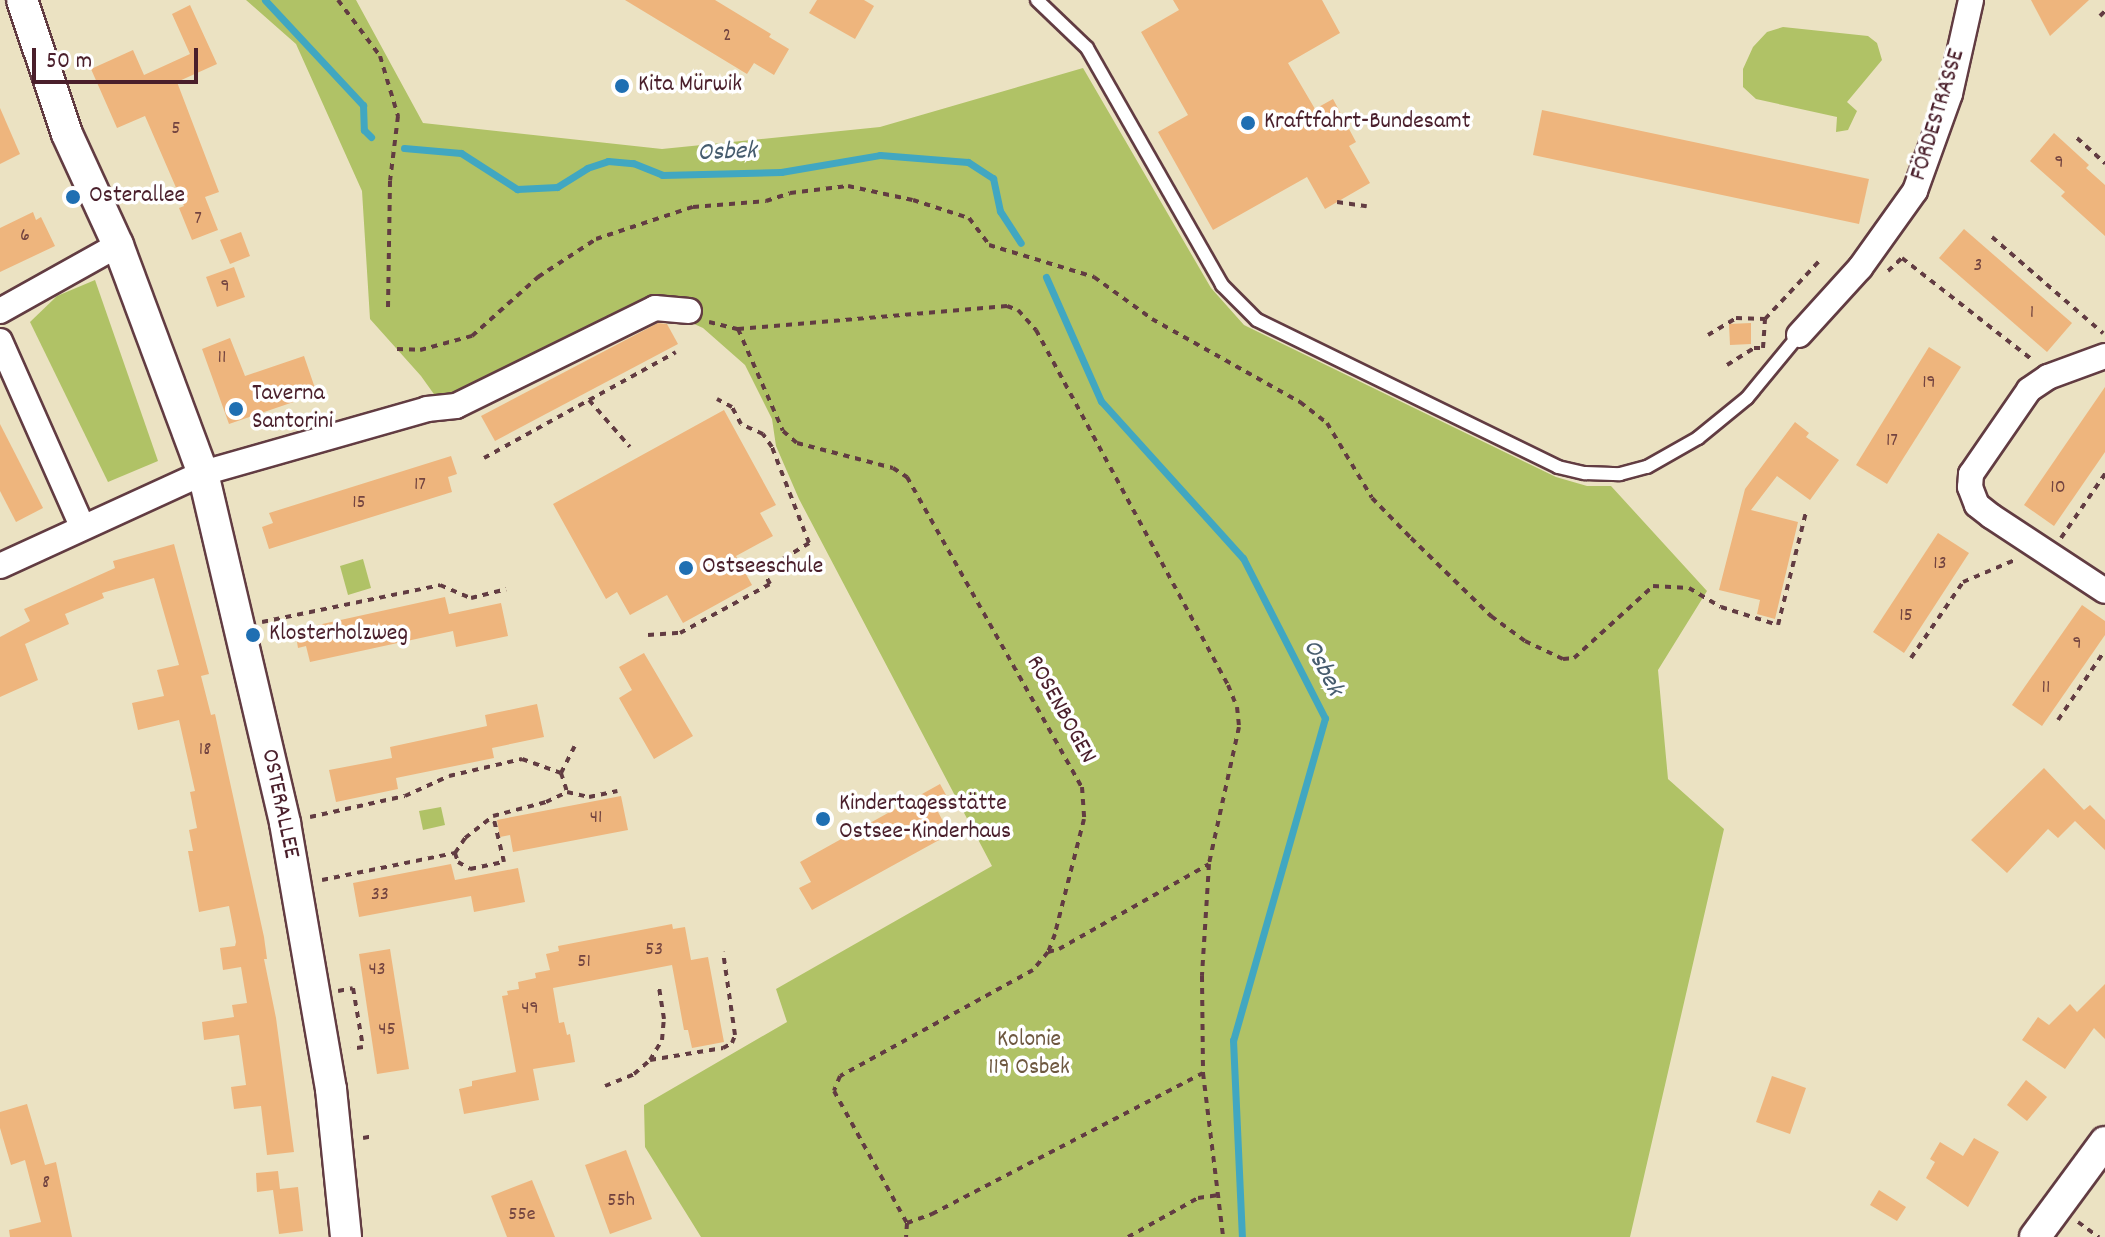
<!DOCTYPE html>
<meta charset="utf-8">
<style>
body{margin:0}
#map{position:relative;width:2105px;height:1237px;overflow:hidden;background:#ebe2c2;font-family:Dekko,sans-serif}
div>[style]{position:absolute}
.green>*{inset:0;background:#b0c266}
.stream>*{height:7px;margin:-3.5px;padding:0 3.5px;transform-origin:3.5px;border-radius:3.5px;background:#41a7c1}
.building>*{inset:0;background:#eeb57d}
.path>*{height:4px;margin-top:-2px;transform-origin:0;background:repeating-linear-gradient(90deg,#623c42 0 6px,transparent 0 12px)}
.roads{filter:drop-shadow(2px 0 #623c42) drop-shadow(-2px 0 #623c42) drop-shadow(0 2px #623c42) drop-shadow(0 -2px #623c42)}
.service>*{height:12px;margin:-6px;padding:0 6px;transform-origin:6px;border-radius:6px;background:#fff}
.minor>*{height:24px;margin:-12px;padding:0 12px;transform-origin:12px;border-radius:12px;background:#fff}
.tertiary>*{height:30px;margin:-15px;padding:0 15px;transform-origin:15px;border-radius:15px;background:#fff}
.dots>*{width:22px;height:22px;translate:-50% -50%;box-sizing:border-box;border:4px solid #fff;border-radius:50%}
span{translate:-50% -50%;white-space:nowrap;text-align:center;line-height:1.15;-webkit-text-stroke:7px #fff;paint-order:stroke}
.number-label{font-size:20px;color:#734440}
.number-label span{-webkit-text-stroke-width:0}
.poi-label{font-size:24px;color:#4a1f2b}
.left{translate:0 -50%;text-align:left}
.street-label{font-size:24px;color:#4a1f2b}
.park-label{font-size:24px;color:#6e5840}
.water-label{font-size:26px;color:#465c6e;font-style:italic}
.scale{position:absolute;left:32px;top:48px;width:166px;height:36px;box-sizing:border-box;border:4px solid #4a1f2b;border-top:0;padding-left:10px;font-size:24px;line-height:28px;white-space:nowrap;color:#4a1f2b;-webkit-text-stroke:6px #fff;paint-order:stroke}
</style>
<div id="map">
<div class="green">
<i style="clip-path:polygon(246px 0,356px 0,423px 123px,662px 149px,880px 127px,1083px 68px,1211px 288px,1244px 325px,1556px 477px,1587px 486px,1611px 486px,1707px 591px,1658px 670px,1668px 779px,1724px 829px,1630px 1237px,701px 1237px,645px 1147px,644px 1105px,787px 1022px,776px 989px,992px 866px,799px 499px,776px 446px,772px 419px,745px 365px,703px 328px,668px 312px,451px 418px,421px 376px,370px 319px,362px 191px,296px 44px)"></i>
<i style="clip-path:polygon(1783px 27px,1868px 36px,1877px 43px,1882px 60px,1847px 102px,1857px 111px,1848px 130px,1836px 132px,1837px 117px,1756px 99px,1743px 87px,1743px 69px,1753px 47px,1767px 32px)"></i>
<i style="clip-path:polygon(95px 280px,158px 461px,108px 482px,30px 322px,57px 296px)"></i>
<i style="clip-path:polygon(363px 559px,371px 588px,348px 595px,340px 566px)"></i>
<i style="clip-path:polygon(441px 807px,445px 825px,423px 830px,419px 811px)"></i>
</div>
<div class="stream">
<i style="left:265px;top:0;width:144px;rotate:47deg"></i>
<i style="left:363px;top:105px;width:25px;rotate:88deg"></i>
<i style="left:364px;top:130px;width:10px;rotate:45deg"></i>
<i style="left:404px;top:148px;width:57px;rotate:5deg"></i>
<i style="left:461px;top:153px;width:67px;rotate:32.7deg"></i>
<i style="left:517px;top:189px;width:40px;rotate:-2.9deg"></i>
<i style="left:557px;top:187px;width:36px;rotate:-32deg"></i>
<i style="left:587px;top:168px;width:22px;rotate:-18deg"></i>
<i style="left:608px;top:161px;width:25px;rotate:5deg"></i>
<i style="left:633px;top:163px;width:31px;rotate:22deg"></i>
<i style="left:662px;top:175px;width:119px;rotate:-1.4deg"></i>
<i style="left:781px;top:172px;width:100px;rotate:-9.7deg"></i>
<i style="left:880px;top:155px;width:88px;rotate:4.5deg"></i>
<i style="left:968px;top:162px;width:30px;rotate:33deg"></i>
<i style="left:993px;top:178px;width:34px;rotate:78deg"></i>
<i style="left:1000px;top:211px;width:38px;rotate:57deg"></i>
<i style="left:1046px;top:277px;width:136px;rotate:66.1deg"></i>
<i style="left:1101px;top:401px;width:212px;rotate:47.9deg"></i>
<i style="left:1243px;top:558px;width:180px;rotate:62.9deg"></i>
<i style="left:1325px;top:718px;width:335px;rotate:105.9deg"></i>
<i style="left:1233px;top:1040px;width:197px;rotate:87.4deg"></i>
</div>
<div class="building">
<i style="clip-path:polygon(625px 0,715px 0,771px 34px,769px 37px,789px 49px,774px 75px,754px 63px,747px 74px)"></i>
<i style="clip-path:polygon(817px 0,864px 0,874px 6px,855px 39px,809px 13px)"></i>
<i style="clip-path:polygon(1173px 0,1322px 0,1340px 33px,1288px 63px,1315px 109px,1333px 99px,1356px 142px,1349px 146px,1370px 183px,1325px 209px,1307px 177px,1213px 230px,1158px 132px,1188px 115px,1141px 32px,1179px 10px)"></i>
<i style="clip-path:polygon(2031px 0,2089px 0,2050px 36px)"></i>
<i style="clip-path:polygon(190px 5px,217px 64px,177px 82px,219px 192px,205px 197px,218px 230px,192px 240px,179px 208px,184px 206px,145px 116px,117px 128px,91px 69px,133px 50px,144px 75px,190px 54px,172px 14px)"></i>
<i style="clip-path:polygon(0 108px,20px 154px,0 164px)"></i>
<i style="clip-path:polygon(1542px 110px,1869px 179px,1859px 224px,1533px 155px)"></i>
<i style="clip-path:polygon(2054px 133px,2089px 165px,2086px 168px,2105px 185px,2105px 236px,2061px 196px,2065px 192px,2030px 161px)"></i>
<i style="clip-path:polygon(33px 212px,36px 220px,41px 217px,55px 246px,0 272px,0 228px)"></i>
<i style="clip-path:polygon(1964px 229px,2072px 323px,2047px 352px,1939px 258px)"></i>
<i style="clip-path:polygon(241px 232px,250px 256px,230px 264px,220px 240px)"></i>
<i style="clip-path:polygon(234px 267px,245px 297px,217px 307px,206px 277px)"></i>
<i style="clip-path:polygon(658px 323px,667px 324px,678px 344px,495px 441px,481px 416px)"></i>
<i style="clip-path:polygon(1751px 323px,1751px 344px,1730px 345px,1729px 324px)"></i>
<i style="clip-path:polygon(230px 338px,245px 376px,304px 356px,317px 394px,229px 424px,202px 349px)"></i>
<i style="clip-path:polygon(1929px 347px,1961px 367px,1887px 484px,1856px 465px)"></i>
<i style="clip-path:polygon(2105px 387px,2105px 452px,2054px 526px,2024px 505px)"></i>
<i style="clip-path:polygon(724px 410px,776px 505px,760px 513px,773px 536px,736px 556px,752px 585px,683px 623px,667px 595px,630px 615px,617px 592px,606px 599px,553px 504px)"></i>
<i style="clip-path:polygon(1795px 422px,1809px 433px,1806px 437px,1839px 460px,1810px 500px,1777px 476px,1751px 510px,1798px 522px,1775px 619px,1757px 614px,1760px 600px,1719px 590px,1745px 489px)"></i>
<i style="clip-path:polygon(0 424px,43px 508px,16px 522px,0 491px)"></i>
<i style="clip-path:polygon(451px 456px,457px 474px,448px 477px,452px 492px,269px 549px,262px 527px,273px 523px,269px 513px)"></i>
<i style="clip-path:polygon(1938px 533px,1969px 553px,1904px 653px,1873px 632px)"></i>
<i style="clip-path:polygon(174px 544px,209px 674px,201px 676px,211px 715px,215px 714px,264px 937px,267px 959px,264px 959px,276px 1018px,294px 1152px,267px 1155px,261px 1106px,234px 1109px,231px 1087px,246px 1085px,239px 1035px,204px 1040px,202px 1022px,234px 1017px,232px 1005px,247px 1003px,241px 967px,223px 970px,220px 948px,235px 946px,236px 942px,229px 906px,199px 912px,188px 851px,193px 851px,189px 830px,197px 828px,190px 792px,195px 791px,179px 720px,138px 730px,132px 703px,164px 696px,157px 670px,179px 665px,154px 578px,102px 593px,104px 598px,65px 614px,69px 624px,25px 644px,38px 680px,0 697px,0 637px,30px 621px,24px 609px,115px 568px,113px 561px)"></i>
<i style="clip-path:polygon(445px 597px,449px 614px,501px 603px,508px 636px,456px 647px,453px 631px,310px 662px,306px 646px,298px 648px,295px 630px)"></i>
<i style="clip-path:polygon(2082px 605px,2105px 621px,2105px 635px,2042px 726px,2012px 705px)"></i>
<i style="clip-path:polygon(644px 653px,693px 736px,654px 759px,619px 698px,632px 690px,619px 667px)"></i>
<i style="clip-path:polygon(537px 704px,544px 737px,492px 748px,494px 758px,396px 778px,398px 789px,336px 802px,329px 770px,392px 758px,390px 747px,487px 726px,485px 715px)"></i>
<i style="clip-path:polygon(2044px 768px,2084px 810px,2090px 805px,2105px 820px,2105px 850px,2075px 821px,2058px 838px,2048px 829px,2007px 873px,1971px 840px)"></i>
<i style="clip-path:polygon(940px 784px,951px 804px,938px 812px,950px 834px,812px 910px,799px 888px,811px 882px,800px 862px)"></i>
<i style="clip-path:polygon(621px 796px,628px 830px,513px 852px,510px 835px,500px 837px,497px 820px)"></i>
<i style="clip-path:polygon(451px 864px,455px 880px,518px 868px,525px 902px,474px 912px,471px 896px,359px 917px,353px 883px)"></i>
<i style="clip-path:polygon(672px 924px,673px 929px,685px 927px,691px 960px,708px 957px,724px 1042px,692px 1048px,688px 1030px,684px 1030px,672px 965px,553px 988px,559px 1023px,564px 1022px,567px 1035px,570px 1034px,575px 1062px,533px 1069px,539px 1100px,464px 1114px,459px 1089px,472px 1086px,472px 1081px,516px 1072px,502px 996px,508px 995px,507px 991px,519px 989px,518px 982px,536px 978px,535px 973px,550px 970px,546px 954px,559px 951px,558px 946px)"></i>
<i style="clip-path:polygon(390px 949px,409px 1069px,377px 1074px,359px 954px)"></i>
<i style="clip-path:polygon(2105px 984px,2105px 1039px,2094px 1028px,2065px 1069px,2022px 1040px,2038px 1017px,2049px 1025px,2070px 1004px,2077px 1012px)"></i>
<i style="clip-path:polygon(1772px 1076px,1806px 1088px,1790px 1134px,1756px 1122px)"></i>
<i style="clip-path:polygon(2026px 1080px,2047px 1097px,2027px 1121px,2007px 1105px)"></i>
<i style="clip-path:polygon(27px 1104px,45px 1165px,56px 1162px,72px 1237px,10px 1237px,9px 1230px,41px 1222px,25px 1160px,11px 1165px,0 1128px,0 1112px)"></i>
<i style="clip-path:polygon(1974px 1138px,1999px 1152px,1968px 1207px,1926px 1178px,1935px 1162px,1930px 1159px,1940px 1142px,1963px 1156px)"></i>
<i style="clip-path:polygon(626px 1150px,652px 1219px,610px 1234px,585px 1165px)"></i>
<i style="clip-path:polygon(278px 1171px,280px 1189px,298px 1187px,303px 1231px,279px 1234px,273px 1190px,257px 1192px,256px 1173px)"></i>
<i style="clip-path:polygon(532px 1180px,555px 1237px,507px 1237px,491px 1196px)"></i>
<i style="clip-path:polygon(1879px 1190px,1906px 1207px,1897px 1221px,1870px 1205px)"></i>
</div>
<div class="path">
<i style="left:338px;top:0;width:70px;rotate:53.1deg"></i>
<i style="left:380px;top:56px;width:63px;rotate:73.3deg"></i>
<i style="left:398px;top:116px;width:65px;rotate:97deg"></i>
<i style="left:390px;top:181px;width:131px;rotate:90.9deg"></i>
<i style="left:2100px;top:16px;width:7px;rotate:-45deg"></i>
<i style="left:2077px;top:138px;width:38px;rotate:42deg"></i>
<i style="left:1337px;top:202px;width:30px;rotate:8deg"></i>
<i style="left:1992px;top:237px;width:147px;rotate:40.9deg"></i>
<i style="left:1888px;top:271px;width:19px;rotate:-43deg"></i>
<i style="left:1902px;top:258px;width:167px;rotate:38deg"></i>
<i style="left:709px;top:322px;width:30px;rotate:14deg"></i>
<i style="left:738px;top:329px;width:111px;rotate:66.2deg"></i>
<i style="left:783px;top:431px;width:18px;rotate:41deg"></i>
<i style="left:797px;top:443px;width:99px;rotate:14.6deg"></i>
<i style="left:893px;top:468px;width:17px;rotate:33deg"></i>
<i style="left:907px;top:477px;width:356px;rotate:60.6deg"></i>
<i style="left:1082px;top:787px;width:32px;rotate:86deg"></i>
<i style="left:1084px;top:819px;width:119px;rotate:104.2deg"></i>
<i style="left:1055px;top:934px;width:19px;rotate:111deg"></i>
<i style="left:1048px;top:952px;width:23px;rotate:130deg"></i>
<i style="left:1033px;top:970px;width:220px;rotate:151.2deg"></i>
<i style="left:840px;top:1076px;width:16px;rotate:112deg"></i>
<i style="left:834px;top:1091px;width:151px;rotate:61.1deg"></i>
<i style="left:907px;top:1223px;width:14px;rotate:94deg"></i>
<i style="left:738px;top:329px;width:270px;rotate:-4.9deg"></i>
<i style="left:1007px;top:306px;width:12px;rotate:20deg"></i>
<i style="left:1018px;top:310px;width:27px;rotate:48deg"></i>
<i style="left:1036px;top:330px;width:404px;rotate:61.6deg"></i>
<i style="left:1228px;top:685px;width:24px;rotate:68deg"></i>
<i style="left:1237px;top:707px;width:20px;rotate:84deg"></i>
<i style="left:1239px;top:727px;width:140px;rotate:102.4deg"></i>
<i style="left:1209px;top:864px;width:112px;rotate:93.6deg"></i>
<i style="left:1202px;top:976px;width:97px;rotate:89.4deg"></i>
<i style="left:1203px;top:1073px;width:165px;rotate:83deg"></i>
<i style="left:1708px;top:335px;width:33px;rotate:-31deg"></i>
<i style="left:1736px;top:318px;width:29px;rotate:2deg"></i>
<i style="left:1765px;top:319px;width:82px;rotate:-47deg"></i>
<i style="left:397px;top:349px;width:23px;rotate:2deg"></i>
<i style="left:420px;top:350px;width:54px;rotate:-15.1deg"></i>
<i style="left:472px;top:336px;width:89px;rotate:-41.8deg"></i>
<i style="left:538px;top:277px;width:69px;rotate:-33.2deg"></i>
<i style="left:596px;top:239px;width:102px;rotate:-18.3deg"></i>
<i style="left:693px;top:207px;width:73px;rotate:-4.7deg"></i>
<i style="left:766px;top:201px;width:25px;rotate:-18deg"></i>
<i style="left:790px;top:193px;width:58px;rotate:-6.9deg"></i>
<i style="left:848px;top:186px;width:66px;rotate:12.2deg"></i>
<i style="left:913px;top:200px;width:59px;rotate:17.8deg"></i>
<i style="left:969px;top:218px;width:34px;rotate:53deg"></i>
<i style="left:989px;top:245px;width:110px;rotate:16.9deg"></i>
<i style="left:1094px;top:277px;width:72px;rotate:35.9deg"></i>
<i style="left:1152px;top:319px;width:170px;rotate:29.3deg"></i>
<i style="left:1300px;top:402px;width:34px;rotate:38deg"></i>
<i style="left:1327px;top:423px;width:87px;rotate:59deg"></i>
<i style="left:1372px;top:498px;width:56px;rotate:45.7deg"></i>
<i style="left:1411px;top:538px;width:112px;rotate:44.3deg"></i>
<i style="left:1491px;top:616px;width:42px;rotate:36.3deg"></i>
<i style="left:1525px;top:641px;width:42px;rotate:25.3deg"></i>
<i style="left:1563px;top:659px;width:11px;rotate:-5deg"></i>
<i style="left:1574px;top:658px;width:107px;rotate:-42.3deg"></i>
<i style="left:1653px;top:586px;width:36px;rotate:3deg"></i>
<i style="left:1689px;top:588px;width:37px;rotate:31deg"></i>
<i style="left:1721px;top:607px;width:60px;rotate:17.5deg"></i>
<i style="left:1778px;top:625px;width:116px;rotate:-76.1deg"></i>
<i style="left:1727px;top:365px;width:32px;rotate:-32deg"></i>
<i style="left:1754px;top:348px;width:9px"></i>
<i style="left:1763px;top:348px;width:29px;rotate:-86deg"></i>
<i style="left:589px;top:400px;width:62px;rotate:48.9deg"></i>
<i style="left:484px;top:458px;width:219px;rotate:-28.9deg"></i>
<i style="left:2061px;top:538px;width:78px;rotate:-55.5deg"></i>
<i style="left:262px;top:622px;width:182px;rotate:-11.7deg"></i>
<i style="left:440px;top:585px;width:34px;rotate:23deg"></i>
<i style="left:471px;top:598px;width:36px;rotate:-14deg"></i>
<i style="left:648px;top:635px;width:32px;rotate:-4deg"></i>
<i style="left:680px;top:633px;width:102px;rotate:-28.6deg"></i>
<i style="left:770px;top:584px;width:15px;rotate:-118deg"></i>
<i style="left:763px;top:571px;width:54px;rotate:-31.3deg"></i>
<i style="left:809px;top:543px;width:103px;rotate:-111.1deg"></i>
<i style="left:772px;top:447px;width:16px;rotate:-125deg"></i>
<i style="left:763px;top:434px;width:24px;rotate:-156deg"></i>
<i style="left:741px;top:424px;width:19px;rotate:-118deg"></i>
<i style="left:732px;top:407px;width:17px;rotate:-152deg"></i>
<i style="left:1911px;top:658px;width:92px;rotate:-55.6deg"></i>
<i style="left:1963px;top:582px;width:56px;rotate:-22.9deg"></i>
<i style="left:2058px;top:720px;width:84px;rotate:-56.1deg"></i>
<i style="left:561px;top:773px;width:30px;rotate:-63deg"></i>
<i style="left:310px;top:817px;width:97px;rotate:-12.5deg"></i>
<i style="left:405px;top:796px;width:48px;rotate:-24.4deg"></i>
<i style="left:449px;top:776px;width:75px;rotate:-13.1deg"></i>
<i style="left:522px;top:759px;width:41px;rotate:19.7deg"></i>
<i style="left:561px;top:773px;width:20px;rotate:72deg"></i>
<i style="left:455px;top:853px;width:9px;rotate:72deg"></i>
<i style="left:458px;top:862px;width:14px;rotate:30deg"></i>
<i style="left:470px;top:869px;width:35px;rotate:-12deg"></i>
<i style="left:504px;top:862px;width:47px;rotate:-103.4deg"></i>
<i style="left:493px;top:816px;width:55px;rotate:-14.8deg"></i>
<i style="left:546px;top:802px;width:23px;rotate:-25deg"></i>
<i style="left:567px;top:792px;width:23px;rotate:13deg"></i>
<i style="left:589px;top:797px;width:29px;rotate:-12deg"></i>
<i style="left:322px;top:880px;width:136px;rotate:-11.5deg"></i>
<i style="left:455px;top:853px;width:18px;rotate:-56deg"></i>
<i style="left:465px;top:838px;width:36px;rotate:-38deg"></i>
<i style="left:1048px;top:952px;width:11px;rotate:-15deg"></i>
<i style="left:1059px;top:949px;width:172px;rotate:-29.5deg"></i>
<i style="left:338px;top:991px;width:15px;rotate:-11deg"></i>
<i style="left:353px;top:988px;width:60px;rotate:80.4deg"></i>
<i style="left:363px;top:1047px;width:12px;rotate:171deg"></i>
<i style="left:650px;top:1060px;width:74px;rotate:-9.3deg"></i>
<i style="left:723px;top:1048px;width:10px;rotate:-29deg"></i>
<i style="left:732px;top:1043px;width:9px;rotate:-69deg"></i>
<i style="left:735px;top:1035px;width:84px;rotate:-98.2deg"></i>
<i style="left:605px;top:1086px;width:31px;rotate:-22deg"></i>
<i style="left:634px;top:1074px;width:21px;rotate:-41deg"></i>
<i style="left:650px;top:1060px;width:23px;rotate:-59deg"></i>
<i style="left:662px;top:1040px;width:21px;rotate:-85deg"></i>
<i style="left:664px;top:1019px;width:31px;rotate:-99deg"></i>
<i style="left:363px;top:1138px;width:10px;rotate:-11deg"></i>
<i style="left:2078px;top:1222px;width:26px;rotate:36deg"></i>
<i style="left:907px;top:1223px;width:27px;rotate:-20deg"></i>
<i style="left:932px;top:1214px;width:305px;rotate:-27.5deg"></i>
<i style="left:1128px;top:1237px;width:80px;rotate:-29.1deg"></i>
<i style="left:1198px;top:1198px;width:21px;rotate:-8deg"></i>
</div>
<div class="roads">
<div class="service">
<i style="left:1037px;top:0;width:69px;rotate:43.8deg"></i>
<i style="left:1087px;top:48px;width:273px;rotate:60.3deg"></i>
<i style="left:1222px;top:285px;width:49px;rotate:45deg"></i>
<i style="left:1257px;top:320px;width:335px;rotate:26deg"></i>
<i style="left:1558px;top:467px;width:28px;rotate:13deg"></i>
<i style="left:1585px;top:473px;width:35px;rotate:2deg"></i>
<i style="left:1620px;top:474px;width:28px;rotate:-15deg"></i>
<i style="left:1647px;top:467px;width:59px;rotate:-29.6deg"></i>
<i style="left:1698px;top:438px;width:63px;rotate:-39.2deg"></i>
<i style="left:1747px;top:398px;width:82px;rotate:-50.5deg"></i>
</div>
<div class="minor">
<i style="left:0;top:311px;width:135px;rotate:-29.2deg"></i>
<i style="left:1799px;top:335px;width:91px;rotate:-47.7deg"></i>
<i style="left:1860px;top:268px;width:95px;rotate:-54.5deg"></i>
<i style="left:1915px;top:191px;width:103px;rotate:-70.2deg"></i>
<i style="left:1950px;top:94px;width:96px;rotate:-77.4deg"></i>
<i style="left:0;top:341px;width:202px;rotate:66.1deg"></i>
<i style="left:2105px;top:356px;width:61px;rotate:159.8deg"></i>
<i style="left:2048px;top:377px;width:23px;rotate:146deg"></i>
<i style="left:2029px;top:390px;width:102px;rotate:124.6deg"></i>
<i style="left:1971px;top:474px;width:13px;rotate:94deg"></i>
<i style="left:1970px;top:487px;width:19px;rotate:69deg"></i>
<i style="left:1977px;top:505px;width:18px;rotate:38deg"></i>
<i style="left:1991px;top:516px;width:136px;rotate:33.3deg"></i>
<i style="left:0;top:566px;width:223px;rotate:-24.6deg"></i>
<i style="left:203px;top:473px;width:233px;rotate:-15.9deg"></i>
<i style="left:427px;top:409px;width:29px;rotate:-6deg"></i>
<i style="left:456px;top:406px;width:222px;rotate:-26.2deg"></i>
<i style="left:655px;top:308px;width:34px;rotate:5deg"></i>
</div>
<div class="tertiary">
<i style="left:22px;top:0;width:141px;rotate:71.4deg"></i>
<i style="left:67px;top:134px;width:122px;rotate:65.3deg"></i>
<i style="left:118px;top:245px;width:243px;rotate:69.6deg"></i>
<i style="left:203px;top:473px;width:359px;rotate:76.8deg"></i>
<i style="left:285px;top:823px;width:270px;rotate:80.2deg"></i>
<i style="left:331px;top:1089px;width:149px;rotate:84.2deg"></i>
<i style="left:2035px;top:1237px;width:118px;rotate:-53.6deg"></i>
</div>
</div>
<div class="dots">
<i style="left:622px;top:86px;background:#1f6fb2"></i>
<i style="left:1248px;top:123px;background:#1f6fb2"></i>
<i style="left:73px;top:197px;background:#1f6fb2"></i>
<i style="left:236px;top:409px;background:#1f6fb2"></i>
<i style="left:686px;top:568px;background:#1f6fb2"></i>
<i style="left:253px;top:635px;background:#1f6fb2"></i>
<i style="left:823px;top:819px;background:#1f6fb2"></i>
</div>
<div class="number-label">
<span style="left:727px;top:36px">2</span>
<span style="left:176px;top:129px">5</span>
<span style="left:2059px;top:163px">9</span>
<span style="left:198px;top:219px">7</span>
<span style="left:25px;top:236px">6</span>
<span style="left:1978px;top:266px">3</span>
<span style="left:225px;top:287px">9</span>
<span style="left:2032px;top:313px">1</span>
<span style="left:222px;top:358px">11</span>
<span style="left:1929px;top:383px">19</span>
<span style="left:1892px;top:441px">17</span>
<span style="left:420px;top:485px">17</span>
<span style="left:2058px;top:488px">10</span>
<span style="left:359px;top:503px">15</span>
<span style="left:1940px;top:564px">13</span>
<span style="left:1906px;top:616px">15</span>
<span style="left:2077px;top:644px">9</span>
<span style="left:2046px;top:688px">11</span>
<span style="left:205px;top:750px">18</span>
<span style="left:596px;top:818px">41</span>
<span style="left:380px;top:895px">33</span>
<span style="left:654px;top:950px">53</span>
<span style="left:584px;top:962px">51</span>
<span style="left:377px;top:970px">43</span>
<span style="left:530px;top:1009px">49</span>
<span style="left:387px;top:1030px">45</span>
<span style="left:46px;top:1183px">8</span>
<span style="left:621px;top:1201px">55h</span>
<span style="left:522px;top:1215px">55e</span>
</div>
<div class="poi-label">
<span class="left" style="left:638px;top:86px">Kita Mürwik</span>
<span class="left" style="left:1264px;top:123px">Kraftfahrt-Bundesamt</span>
<span class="left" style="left:89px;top:197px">Osterallee</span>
<span class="left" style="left:252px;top:409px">Taverna<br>Santorini</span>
<span class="left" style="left:702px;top:568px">Ostseeschule</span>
<span class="left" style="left:269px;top:635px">Klosterholzweg</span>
<span class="left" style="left:839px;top:819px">Kindertagesstätte<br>Ostsee-Kinderhaus</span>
</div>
<div class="street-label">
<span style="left:1939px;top:115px;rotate:-73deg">FÖRDESTRASSE</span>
<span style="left:1060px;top:710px;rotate:61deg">ROSENBOGEN</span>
<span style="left:279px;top:804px;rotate:78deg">OSTERALLEE</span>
</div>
<div class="park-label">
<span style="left:1029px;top:1055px">Kolonie<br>119 Osbek</span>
</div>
<div class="water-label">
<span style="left:727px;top:153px;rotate:-2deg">Osbek</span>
<span style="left:1322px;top:668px;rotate:63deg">Osbek</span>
</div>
<div class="scale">50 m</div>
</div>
